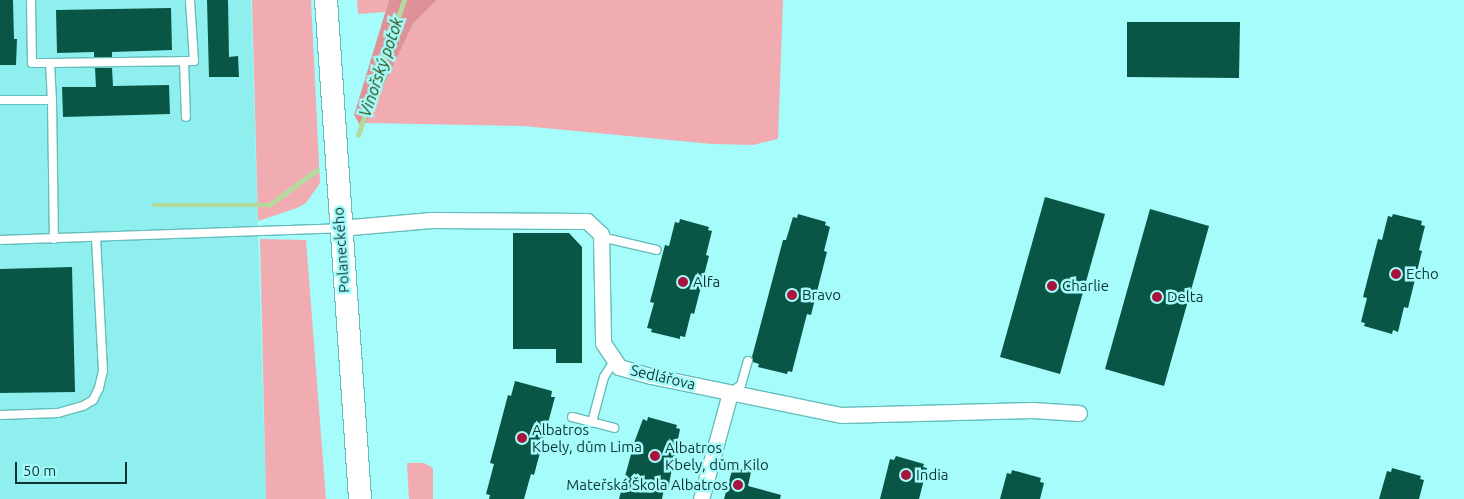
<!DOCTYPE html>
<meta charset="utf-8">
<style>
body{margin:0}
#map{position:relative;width:1464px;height:499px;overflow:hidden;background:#a5fcfb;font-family:Ubuntu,sans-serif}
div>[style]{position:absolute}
.built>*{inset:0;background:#8eefee}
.green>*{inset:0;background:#f0acb1}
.forest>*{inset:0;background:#de9298}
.stream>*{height:4.5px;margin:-2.25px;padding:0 2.25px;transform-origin:2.25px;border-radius:2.25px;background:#b4db9d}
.building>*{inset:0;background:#095647}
.roads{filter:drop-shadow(1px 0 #66bdbc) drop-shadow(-1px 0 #66bdbc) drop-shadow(0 1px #66bdbc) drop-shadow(0 -1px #66bdbc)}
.lane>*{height:8px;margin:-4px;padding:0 4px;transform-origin:4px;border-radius:4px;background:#fff}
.street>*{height:15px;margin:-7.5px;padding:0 7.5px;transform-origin:7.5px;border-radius:7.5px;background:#fff}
.secondary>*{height:22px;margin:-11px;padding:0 11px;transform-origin:11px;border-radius:11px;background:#fff}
.dots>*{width:14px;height:14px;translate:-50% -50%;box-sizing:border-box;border:2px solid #a5fcfb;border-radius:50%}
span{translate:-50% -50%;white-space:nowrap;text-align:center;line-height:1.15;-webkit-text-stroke:5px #a5fcfb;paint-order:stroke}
.street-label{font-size:15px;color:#0d3433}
.poi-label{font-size:15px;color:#0d3433}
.left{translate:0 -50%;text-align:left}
.right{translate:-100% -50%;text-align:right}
.water-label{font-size:16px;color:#264807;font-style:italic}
.scale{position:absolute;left:15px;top:462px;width:112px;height:22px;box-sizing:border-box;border:2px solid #0d3433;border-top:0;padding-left:6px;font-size:15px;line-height:18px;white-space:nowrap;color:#0d3433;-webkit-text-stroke:4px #a5fcfb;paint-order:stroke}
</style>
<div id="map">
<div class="built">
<i style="clip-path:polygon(0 0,251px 0,266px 499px,0 499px)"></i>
</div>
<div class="green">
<i style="clip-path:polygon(252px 0,311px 0,320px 183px,306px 203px,297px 208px,258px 221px)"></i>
<i style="clip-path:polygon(357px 0,389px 0,385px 12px,358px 14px)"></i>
<i style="clip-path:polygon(437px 0,783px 0,778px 139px,753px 145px,712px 144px,523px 126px,366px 123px,413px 24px)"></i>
<i style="clip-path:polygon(260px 239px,306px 240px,326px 499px,266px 499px)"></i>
<i style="clip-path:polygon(407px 463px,424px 463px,433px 468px,433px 499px,409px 499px)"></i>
</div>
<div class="forest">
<i style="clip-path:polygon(389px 0,437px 0,413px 24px,366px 123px,360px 125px,354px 115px)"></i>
</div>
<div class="stream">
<i style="left:358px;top:135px;width:143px;rotate:-71.2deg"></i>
<i style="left:154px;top:205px;width:115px"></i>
<i style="left:269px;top:205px;width:59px;rotate:-36.1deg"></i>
</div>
<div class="building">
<i style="clip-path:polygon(0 0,13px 0,14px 39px,17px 39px,16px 65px,0 65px)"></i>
<i style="clip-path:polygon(207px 0,228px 0,229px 57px,238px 56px,239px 77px,209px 77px)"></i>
<i style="clip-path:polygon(171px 8px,172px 50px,112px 52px,112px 57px,94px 57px,94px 52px,57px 53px,56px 10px)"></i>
<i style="clip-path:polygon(1127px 22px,1240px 22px,1239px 78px,1127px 77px)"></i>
<i style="clip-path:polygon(95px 68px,112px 68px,113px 86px,169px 85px,170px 114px,63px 117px,62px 87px,96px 87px)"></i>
<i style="clip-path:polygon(1045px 197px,1105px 214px,1060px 374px,1000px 357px)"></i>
<i style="clip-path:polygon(1150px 209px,1209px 226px,1164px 386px,1105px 369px)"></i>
<i style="clip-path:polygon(798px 214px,826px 222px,825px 225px,830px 227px,824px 251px,827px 252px,811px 315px,807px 314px,792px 372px,788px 371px,787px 374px,758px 367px,759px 364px,753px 362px,752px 357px,783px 240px,786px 240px,793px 217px,797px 218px)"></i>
<i style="clip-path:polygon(1393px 214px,1422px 221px,1421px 225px,1425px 226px,1419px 250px,1422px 251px,1408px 308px,1404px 307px,1398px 332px,1393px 330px,1392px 334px,1364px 326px,1365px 323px,1361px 322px,1367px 298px,1363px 297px,1378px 239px,1382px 240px,1388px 216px,1392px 217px)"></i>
<i style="clip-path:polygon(680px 219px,709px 227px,708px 230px,712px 231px,706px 255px,709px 256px,694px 314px,691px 313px,685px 337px,680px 336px,680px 339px,651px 332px,652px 329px,647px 328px,654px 303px,650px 302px,665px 245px,669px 246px,675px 222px,679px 223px)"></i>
<i style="clip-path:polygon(513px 233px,569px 233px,582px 247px,582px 363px,556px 363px,556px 349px,513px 349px)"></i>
<i style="clip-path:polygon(72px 267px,75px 392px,0 393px,0 269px)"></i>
<i style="clip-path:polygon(515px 381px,552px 391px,551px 397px,555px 397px,534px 475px,531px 474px,524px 499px,489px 499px,490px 495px,486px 494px,494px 464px,490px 463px,508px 395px,511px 396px)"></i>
<i style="clip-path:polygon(648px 417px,677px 425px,676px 428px,680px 429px,668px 489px,664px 489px,662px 499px,619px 499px,634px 443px,643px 419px,647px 421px)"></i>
<i style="clip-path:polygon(896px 456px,924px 464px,923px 467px,927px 468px,919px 499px,880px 499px,890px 459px,894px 460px)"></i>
<i style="clip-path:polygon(733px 467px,751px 472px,748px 486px,781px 495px,780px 499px,724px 499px)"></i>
<i style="clip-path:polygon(1392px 468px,1421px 476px,1420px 479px,1424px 480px,1419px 499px,1379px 499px,1387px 471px,1391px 472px)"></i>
<i style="clip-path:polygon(1012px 470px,1041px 478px,1040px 482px,1044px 483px,1040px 499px,1000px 499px,1007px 473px,1011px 474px)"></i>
</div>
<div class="roads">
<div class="lane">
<i style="left:31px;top:0;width:63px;rotate:89.1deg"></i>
<i style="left:32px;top:63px;width:18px"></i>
<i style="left:50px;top:63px;width:144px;rotate:-0.8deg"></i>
<i style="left:194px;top:61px;width:61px;rotate:-93.8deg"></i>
<i style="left:184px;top:61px;width:56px;rotate:88deg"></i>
<i style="left:50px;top:63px;width:37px;rotate:87deg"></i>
<i style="left:0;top:100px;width:52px"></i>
<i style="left:52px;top:100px;width:139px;rotate:89.2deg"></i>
<i style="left:601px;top:237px;width:57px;rotate:13.1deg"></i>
<i style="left:0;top:240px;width:340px;rotate:-2deg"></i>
<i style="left:614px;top:361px;width:19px;rotate:122deg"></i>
<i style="left:604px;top:377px;width:47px;rotate:104.9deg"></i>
<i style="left:592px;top:422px;width:23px;rotate:15deg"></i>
<i style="left:732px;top:392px;width:11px;rotate:-38deg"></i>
<i style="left:741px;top:385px;width:25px;rotate:-74deg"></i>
<i style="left:0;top:415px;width:58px;rotate:-2deg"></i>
<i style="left:58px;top:413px;width:26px;rotate:-16deg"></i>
<i style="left:83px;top:406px;width:12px;rotate:-31deg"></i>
<i style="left:93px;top:400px;width:13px;rotate:-63deg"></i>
<i style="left:99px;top:388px;width:17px;rotate:-77deg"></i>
<i style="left:103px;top:371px;width:133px;rotate:-93deg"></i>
<i style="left:572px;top:417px;width:21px;rotate:14deg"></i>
</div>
<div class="street">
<i style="left:340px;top:228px;width:91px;rotate:-5deg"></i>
<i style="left:431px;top:220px;width:156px;rotate:0.4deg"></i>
<i style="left:587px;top:221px;width:19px;rotate:43deg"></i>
<i style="left:601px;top:234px;width:109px;rotate:88.9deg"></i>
<i style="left:603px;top:343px;width:29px;rotate:56deg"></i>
<i style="left:619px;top:367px;width:33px;rotate:16deg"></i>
<i style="left:651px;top:376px;width:194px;rotate:11.6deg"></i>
<i style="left:841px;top:415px;width:191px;rotate:-1.5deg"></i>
<i style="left:1032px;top:410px;width:47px;rotate:3.7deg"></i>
<i style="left:701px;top:499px;width:110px;rotate:-74.7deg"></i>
</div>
<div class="secondary">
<i style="left:326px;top:0;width:500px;rotate:86.1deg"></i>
</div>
</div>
<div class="dots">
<i style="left:1396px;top:274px;background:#a9123b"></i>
<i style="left:683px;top:282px;background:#a9123b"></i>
<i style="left:1052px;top:286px;background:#a9123b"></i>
<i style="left:792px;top:295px;background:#a9123b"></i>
<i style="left:1157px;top:297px;background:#a9123b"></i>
<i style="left:522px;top:438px;background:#a9123b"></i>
<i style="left:655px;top:456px;background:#a9123b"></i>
<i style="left:906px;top:475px;background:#a9123b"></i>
<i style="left:738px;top:485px;background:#a9123b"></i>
</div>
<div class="street-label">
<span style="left:341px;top:250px;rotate:-94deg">Polaneckého</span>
<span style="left:663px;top:377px;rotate:13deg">Sedlářova</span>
</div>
<div class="poi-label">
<span class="left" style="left:1406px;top:274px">Echo</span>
<span class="left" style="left:693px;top:282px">Alfa</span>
<span class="left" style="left:1062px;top:286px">Charlie</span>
<span class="left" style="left:802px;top:295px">Bravo</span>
<span class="left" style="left:1167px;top:297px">Delta</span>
<span class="left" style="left:532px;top:438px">Albatros<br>Kbely, dům Lima</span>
<span class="left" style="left:665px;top:456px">Albatros<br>Kbely, dům Kilo</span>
<span class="left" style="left:916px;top:475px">India</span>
<span class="right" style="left:728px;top:485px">Mateřská Škola Albatros</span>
</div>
<div class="water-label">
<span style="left:381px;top:67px;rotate:-71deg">Vinořský potok</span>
</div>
<div class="scale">50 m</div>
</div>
